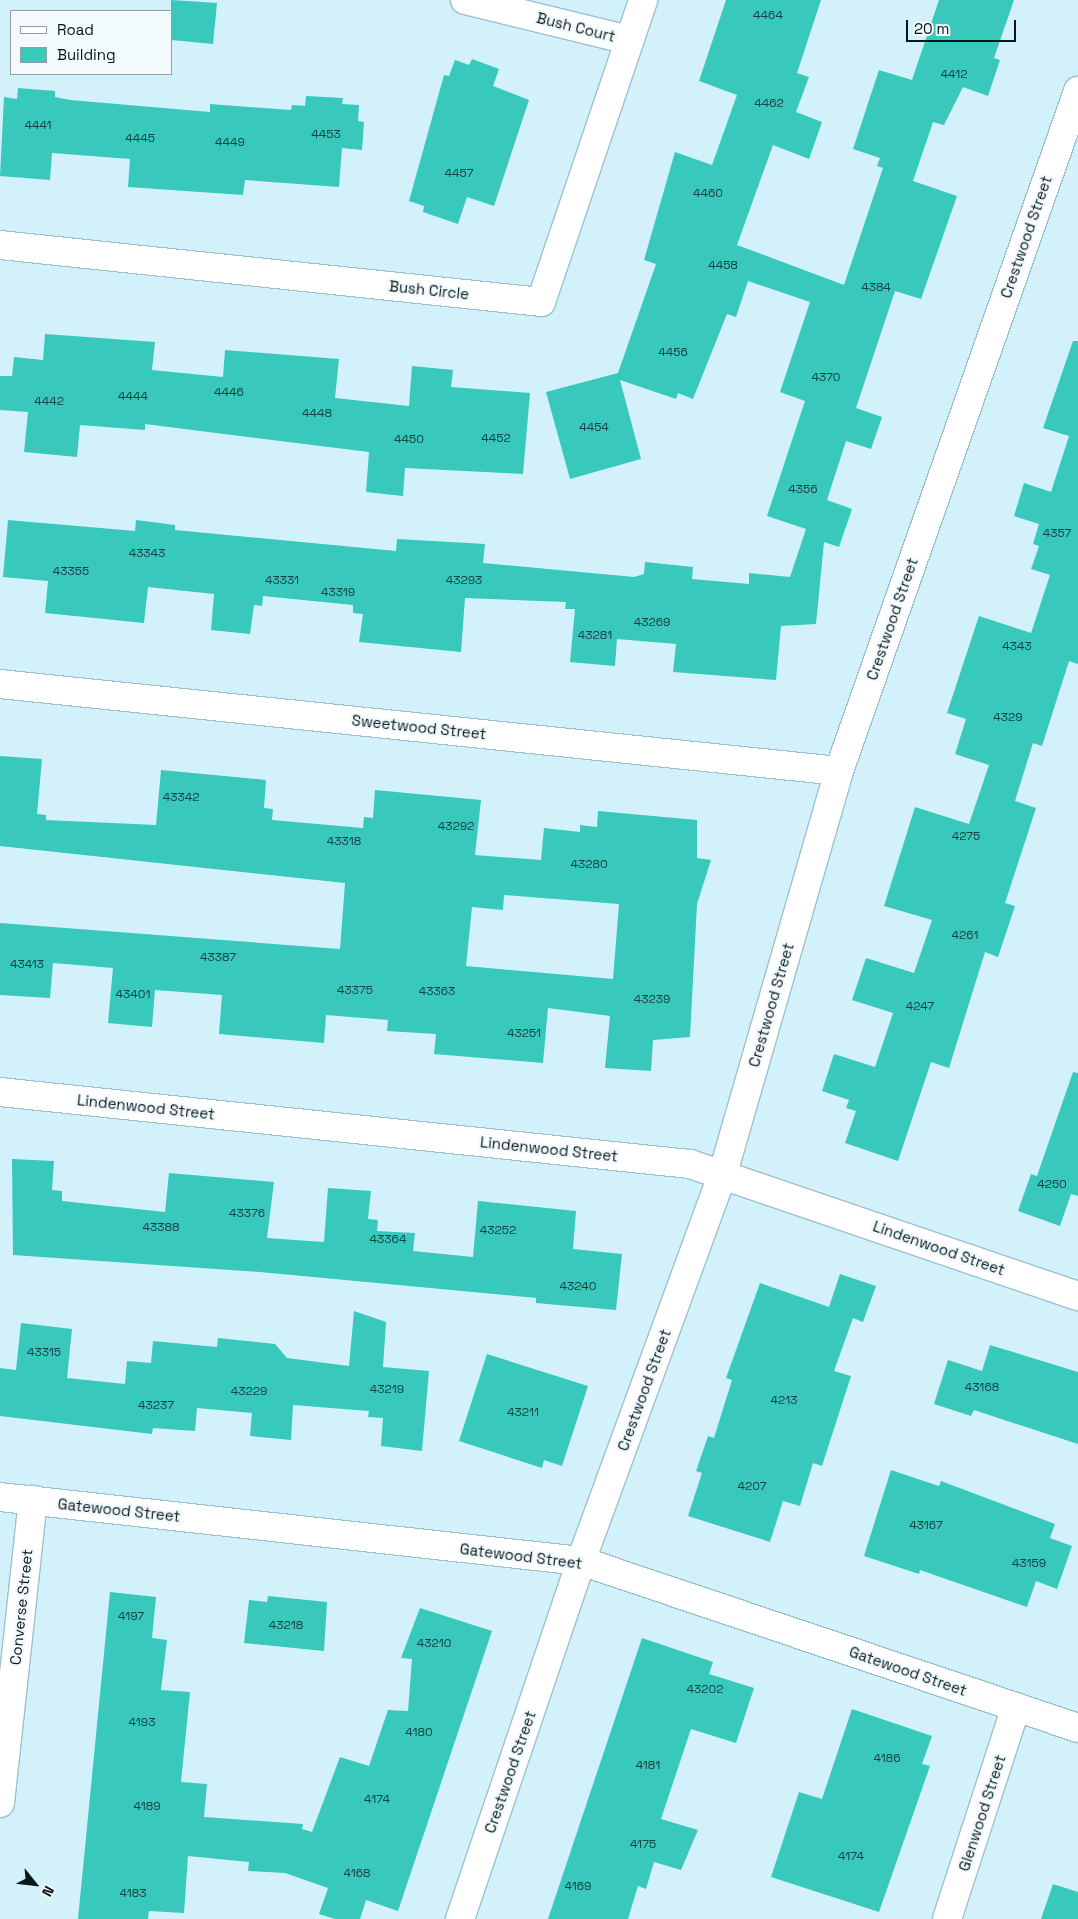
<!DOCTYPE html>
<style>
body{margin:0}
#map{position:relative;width:1078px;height:1919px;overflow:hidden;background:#d2f1fb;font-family:"Space Grotesk",sans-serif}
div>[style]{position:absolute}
.building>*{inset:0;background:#39c8bc}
.roads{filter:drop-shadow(1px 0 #9bc1cd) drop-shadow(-1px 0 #9bc1cd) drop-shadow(0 1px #9bc1cd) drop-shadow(0 -1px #9bc1cd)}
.minor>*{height:28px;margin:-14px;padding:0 14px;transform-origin:14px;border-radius:14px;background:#fff}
span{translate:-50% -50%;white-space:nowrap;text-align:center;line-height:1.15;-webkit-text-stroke:5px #f2fafc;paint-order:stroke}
.number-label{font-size:12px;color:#144242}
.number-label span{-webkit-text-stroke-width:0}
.street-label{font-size:15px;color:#07161a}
.legend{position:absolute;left:10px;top:10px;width:162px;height:65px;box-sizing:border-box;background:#f2fafc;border:1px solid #949fa2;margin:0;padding:6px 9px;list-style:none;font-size:15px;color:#07161a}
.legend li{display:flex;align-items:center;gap:10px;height:25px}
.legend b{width:25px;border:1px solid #949fa2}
.north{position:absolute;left:10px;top:1859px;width:50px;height:50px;-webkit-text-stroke:4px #f2fafc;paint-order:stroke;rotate:119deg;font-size:14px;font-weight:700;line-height:20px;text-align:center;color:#07161a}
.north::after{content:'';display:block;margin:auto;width:18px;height:22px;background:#07161a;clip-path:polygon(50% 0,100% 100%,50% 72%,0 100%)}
.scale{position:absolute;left:906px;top:20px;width:110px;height:22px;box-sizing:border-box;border:2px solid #07161a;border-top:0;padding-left:6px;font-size:15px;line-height:18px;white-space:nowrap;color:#07161a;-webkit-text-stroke:4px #f2fafc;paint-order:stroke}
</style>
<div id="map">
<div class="building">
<i style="clip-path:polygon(171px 0,217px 3px,213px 44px,171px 40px)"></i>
<i style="clip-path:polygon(726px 0,821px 0,797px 73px,809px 77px,796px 112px,822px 122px,809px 159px,773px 145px,737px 245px,844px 285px,883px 168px,877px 166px,880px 158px,853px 149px,879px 70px,912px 80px,939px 0,1014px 0,994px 58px,1000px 60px,988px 96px,963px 87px,944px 125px,933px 122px,913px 181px,957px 196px,921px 299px,895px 291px,856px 408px,882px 417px,871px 449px,846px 441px,827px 500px,852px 509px,839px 547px,824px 542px,816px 624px,781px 626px,776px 680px,673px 672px,676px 644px,617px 639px,615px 666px,570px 662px,575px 609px,565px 609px,566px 602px,465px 598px,461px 652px,359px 642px,363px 614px,353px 613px,353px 605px,263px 596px,262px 606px,254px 605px,250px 634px,211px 630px,214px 594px,148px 587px,144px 623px,45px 613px,48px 581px,3px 577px,8px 520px,135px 531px,136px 520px,175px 525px,175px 530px,396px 551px,397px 539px,485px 544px,483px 563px,634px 577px,644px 574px,645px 562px,693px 567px,692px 579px,749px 584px,749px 573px,790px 577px,806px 529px,767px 516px,805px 401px,780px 392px,810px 302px,748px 281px,736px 317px,727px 314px,693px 399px,678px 393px,676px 399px,620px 380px,641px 459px,570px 479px,546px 392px,618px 373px,656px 264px,644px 260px,675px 152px,712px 165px,737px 95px,699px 81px)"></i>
<i style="clip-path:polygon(472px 59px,499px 69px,493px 86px,529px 100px,494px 206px,467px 197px,458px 224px,423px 212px,424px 206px,409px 201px,444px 75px,449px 76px,455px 60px,469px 65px)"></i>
<i style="clip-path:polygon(18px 88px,55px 91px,55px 97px,70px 100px,210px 112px,210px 104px,291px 110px,292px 105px,305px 106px,306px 96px,343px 98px,342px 104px,359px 105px,358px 121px,364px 122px,362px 150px,342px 148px,339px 187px,245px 180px,243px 195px,128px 187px,130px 159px,52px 153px,50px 180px,0 176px,4px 97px,17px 99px)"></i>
<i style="clip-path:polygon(45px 334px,155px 342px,152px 370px,223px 377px,225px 350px,339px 359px,335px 398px,409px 406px,412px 366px,453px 370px,451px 387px,530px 393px,523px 474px,405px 468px,403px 496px,366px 492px,369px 452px,145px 424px,145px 430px,80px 425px,77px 457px,24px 452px,28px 412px,0 410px,0 376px,12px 376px,14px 357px,43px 360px)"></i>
<i style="clip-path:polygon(1073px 341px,1078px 341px,1078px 664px,1069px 661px,1042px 746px,1033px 743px,1015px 801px,1036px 808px,1005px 903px,1015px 906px,998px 957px,985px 952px,949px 1068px,931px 1062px,898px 1161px,845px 1143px,856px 1111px,846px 1108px,849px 1100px,822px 1091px,834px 1054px,875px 1067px,893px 1013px,852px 1000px,866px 958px,914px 973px,932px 920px,884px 906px,915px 807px,969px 824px,989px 765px,955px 754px,966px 719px,947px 713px,979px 616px,1031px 633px,1050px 575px,1031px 569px,1039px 546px,1033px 544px,1039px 524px,1014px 516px,1024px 483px,1051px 492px,1069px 436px,1043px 428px)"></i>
<i style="clip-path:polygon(evenodd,0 756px,42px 759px,37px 814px,46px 815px,46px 820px,156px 825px,161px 770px,266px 780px,264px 808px,273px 809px,272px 820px,363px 828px,364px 817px,373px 818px,375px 790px,481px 800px,475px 855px,541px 860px,544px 828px,580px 832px,580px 825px,597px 827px,598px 811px,697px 820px,697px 858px,711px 860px,697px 904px,690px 1037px,653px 1040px,651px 1071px,605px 1068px,610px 1016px,548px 1008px,543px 1063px,434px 1054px,436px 1034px,387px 1031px,388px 1020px,326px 1015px,324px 1043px,219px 1034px,222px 995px,155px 990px,152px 1027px,108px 1023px,113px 968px,53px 963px,50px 998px,0 995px,0 923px,340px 949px,345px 883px,0 846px,0 756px,504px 895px,619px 904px,613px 979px,466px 966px,472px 907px,503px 910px,504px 895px)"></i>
<i style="clip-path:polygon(1073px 1072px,1078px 1073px,1078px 1196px,1071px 1194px,1060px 1226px,1018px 1211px,1031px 1174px,1037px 1176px)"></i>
<i style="clip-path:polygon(12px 1159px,54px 1161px,52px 1190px,62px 1191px,62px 1201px,165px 1212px,169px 1173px,274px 1182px,267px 1238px,324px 1242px,328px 1188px,371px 1191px,368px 1219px,378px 1220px,377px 1231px,415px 1233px,413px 1251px,473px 1257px,478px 1201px,576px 1211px,573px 1249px,622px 1254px,616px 1310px,536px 1303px,536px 1298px,260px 1272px,13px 1255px)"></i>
<i style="clip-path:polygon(840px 1274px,876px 1286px,863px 1322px,853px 1318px,834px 1371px,851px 1376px,822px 1466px,813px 1463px,800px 1506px,783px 1501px,770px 1542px,688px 1516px,702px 1473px,696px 1471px,708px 1436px,714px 1438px,732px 1380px,726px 1378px,760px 1283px,829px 1307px)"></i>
<i style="clip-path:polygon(354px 1311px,386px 1322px,383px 1367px,429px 1371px,422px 1451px,381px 1446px,383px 1418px,368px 1417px,369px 1411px,293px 1405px,291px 1440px,250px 1436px,252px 1413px,197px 1408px,195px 1431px,153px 1428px,152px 1434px,0 1416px,0 1368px,16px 1370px,21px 1323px,72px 1329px,67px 1378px,125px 1384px,127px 1361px,151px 1363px,153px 1341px,217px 1347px,218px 1338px,275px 1344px,287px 1358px,349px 1366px)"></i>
<i style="clip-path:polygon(990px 1345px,1078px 1372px,1078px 1444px,974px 1410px,971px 1416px,934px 1404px,948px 1360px,982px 1371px)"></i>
<i style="clip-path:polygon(487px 1354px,588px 1386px,562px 1466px,544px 1460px,542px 1468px,459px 1441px)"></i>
<i style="clip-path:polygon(891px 1470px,939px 1486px,941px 1481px,1055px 1524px,1050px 1538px,1072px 1546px,1057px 1589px,1036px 1581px,1027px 1607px,920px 1570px,919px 1574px,864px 1556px)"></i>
<i style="clip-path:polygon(110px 1592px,156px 1597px,152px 1638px,167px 1640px,161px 1690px,190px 1692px,181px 1782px,207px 1784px,204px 1817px,303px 1824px,302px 1829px,312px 1832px,340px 1757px,369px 1766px,388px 1710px,408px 1711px,412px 1659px,401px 1658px,420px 1608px,492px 1631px,398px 1911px,366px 1900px,360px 1919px,335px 1919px,319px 1914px,328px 1888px,285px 1873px,248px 1871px,249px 1862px,188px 1856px,184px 1913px,149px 1911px,148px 1919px,78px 1919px)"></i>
<i style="clip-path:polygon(268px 1596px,327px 1602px,324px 1651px,244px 1643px,249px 1600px,267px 1602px)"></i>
<i style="clip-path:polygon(642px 1638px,713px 1662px,709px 1674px,754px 1688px,736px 1743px,691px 1729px,661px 1819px,698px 1830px,681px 1870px,654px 1862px,646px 1889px,638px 1886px,628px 1919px,548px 1919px)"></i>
<i style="clip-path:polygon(852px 1709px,932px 1736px,922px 1764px,930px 1766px,879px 1912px,771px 1877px,799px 1792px,822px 1799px)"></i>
<i style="clip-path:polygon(1053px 1884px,1078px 1892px,1078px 1919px,1041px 1919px)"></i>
</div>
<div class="roads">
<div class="minor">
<i style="left:465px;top:0;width:169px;rotate:13.7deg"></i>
<i style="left:0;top:245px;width:544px;rotate:6.01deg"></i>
<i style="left:541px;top:302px;width:319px;rotate:-71.3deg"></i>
<i style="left:0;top:684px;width:843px;rotate:5.92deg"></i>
<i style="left:0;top:1092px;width:694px;rotate:5.96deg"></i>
<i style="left:690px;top:1164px;width:410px;rotate:18.8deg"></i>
<i style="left:0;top:1497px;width:585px;rotate:6.29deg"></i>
<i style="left:581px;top:1561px;width:524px;rotate:18.57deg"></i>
<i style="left:0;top:1803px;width:305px;rotate:-83.8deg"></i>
<i style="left:460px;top:1919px;width:378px;rotate:-71.3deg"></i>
<i style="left:581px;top:1561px;width:413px;rotate:-69.9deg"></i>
<i style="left:723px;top:1173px;width:418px;rotate:-73.9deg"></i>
<i style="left:839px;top:771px;width:721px;rotate:-70.63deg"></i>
<i style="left:947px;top:1919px;width:223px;rotate:-72deg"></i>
</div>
</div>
<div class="number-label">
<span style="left:768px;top:16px">4464</span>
<span style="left:954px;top:75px">4412</span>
<span style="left:769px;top:104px">4462</span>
<span style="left:38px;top:126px">4441</span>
<span style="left:326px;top:135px">4453</span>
<span style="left:140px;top:139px">4445</span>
<span style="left:230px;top:143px">4449</span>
<span style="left:459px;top:174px">4457</span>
<span style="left:708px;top:194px">4460</span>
<span style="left:723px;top:266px">4458</span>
<span style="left:876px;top:288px">4384</span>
<span style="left:673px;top:353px">4456</span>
<span style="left:826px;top:378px">4370</span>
<span style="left:229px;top:393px">4446</span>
<span style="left:133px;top:397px">4444</span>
<span style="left:49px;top:402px">4442</span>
<span style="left:317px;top:414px">4448</span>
<span style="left:594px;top:428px">4454</span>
<span style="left:496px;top:439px">4452</span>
<span style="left:409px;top:440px">4450</span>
<span style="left:803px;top:490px">4356</span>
<span style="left:1057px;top:534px">4357</span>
<span style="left:147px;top:554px">43343</span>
<span style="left:71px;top:572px">43355</span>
<span style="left:282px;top:581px">43331</span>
<span style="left:464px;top:581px">43293</span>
<span style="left:338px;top:593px">43319</span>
<span style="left:652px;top:623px">43269</span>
<span style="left:595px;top:636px">43281</span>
<span style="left:1017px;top:647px">4343</span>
<span style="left:1008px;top:718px">4329</span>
<span style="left:181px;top:798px">43342</span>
<span style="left:456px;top:827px">43292</span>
<span style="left:966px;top:837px">4275</span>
<span style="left:344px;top:842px">43318</span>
<span style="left:589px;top:865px">43280</span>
<span style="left:965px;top:936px">4261</span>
<span style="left:218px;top:958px">43387</span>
<span style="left:27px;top:965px">43413</span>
<span style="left:355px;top:991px">43375</span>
<span style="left:437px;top:992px">43363</span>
<span style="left:133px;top:995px">43401</span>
<span style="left:652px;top:1000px">43239</span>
<span style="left:920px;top:1007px">4247</span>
<span style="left:524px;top:1034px">43251</span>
<span style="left:1052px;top:1185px">4250</span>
<span style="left:247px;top:1214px">43376</span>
<span style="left:161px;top:1228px">43388</span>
<span style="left:498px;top:1231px">43252</span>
<span style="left:388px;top:1240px">43364</span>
<span style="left:578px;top:1287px">43240</span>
<span style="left:44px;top:1353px">43315</span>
<span style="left:982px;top:1388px">43168</span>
<span style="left:387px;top:1390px">43219</span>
<span style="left:249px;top:1392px">43229</span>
<span style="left:784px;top:1401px">4213</span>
<span style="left:156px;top:1406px">43237</span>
<span style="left:523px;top:1413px">43211</span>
<span style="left:752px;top:1487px">4207</span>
<span style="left:926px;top:1526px">43167</span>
<span style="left:1029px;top:1564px">43159</span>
<span style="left:131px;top:1617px">4197</span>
<span style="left:286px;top:1626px">43218</span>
<span style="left:434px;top:1644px">43210</span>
<span style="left:705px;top:1690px">43202</span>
<span style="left:142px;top:1723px">4193</span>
<span style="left:419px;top:1733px">4180</span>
<span style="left:887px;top:1759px">4186</span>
<span style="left:648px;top:1766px">4181</span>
<span style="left:377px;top:1800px">4174</span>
<span style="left:147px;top:1807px">4189</span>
<span style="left:643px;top:1845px">4175</span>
<span style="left:851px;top:1857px">4174</span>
<span style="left:357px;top:1874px">4168</span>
<span style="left:578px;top:1887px">4169</span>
<span style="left:133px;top:1894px">4183</span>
</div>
<div class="street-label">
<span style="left:576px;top:27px;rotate:14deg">Bush Court</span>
<span style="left:1026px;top:237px;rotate:-71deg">Crestwood Street</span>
<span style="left:429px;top:290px;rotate:6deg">Bush Circle</span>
<span style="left:892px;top:619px;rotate:-71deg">Crestwood Street</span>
<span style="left:419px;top:727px;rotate:6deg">Sweetwood Street</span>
<span style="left:771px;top:1005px;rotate:-74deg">Crestwood Street</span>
<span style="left:146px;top:1107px;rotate:6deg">Lindenwood Street</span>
<span style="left:549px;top:1149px;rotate:6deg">Lindenwood Street</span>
<span style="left:939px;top:1248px;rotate:19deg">Lindenwood Street</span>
<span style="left:644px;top:1390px;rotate:-70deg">Crestwood Street</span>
<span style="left:119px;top:1510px;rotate:6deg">Gatewood Street</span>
<span style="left:521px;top:1556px;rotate:7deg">Gatewood Street</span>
<span style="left:21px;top:1607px;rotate:-84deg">Converse Street</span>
<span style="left:908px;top:1671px;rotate:19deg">Gatewood Street</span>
<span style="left:510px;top:1772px;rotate:-71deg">Crestwood Street</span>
<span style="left:982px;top:1813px;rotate:-72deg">Glenwood Street</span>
</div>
<ul class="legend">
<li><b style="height:6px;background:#fff"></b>Road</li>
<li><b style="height:14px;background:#39c8bc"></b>Building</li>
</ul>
<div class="north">N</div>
<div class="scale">20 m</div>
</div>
